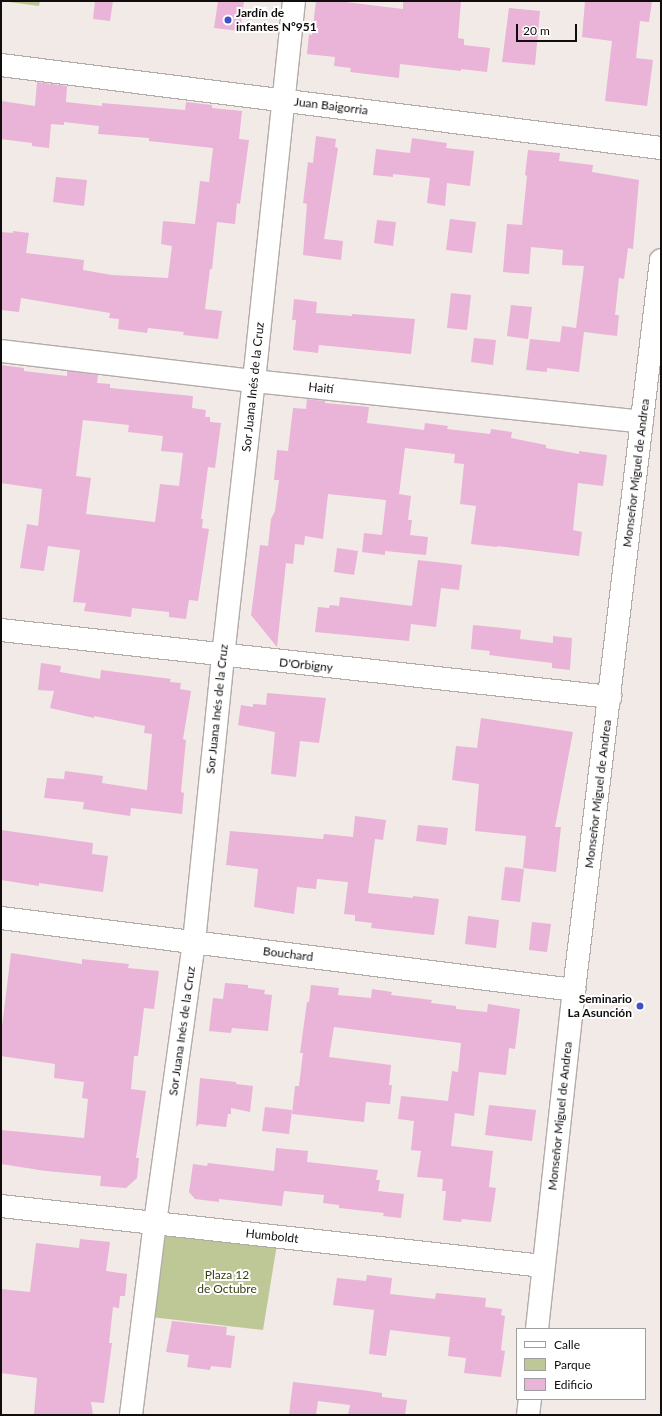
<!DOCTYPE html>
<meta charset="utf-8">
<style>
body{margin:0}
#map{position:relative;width:662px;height:1416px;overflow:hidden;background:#f2eae7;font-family:Lato,sans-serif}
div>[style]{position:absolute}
.green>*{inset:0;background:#bec896}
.building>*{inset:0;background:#eab3d8}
.roads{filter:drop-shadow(1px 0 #b3aba8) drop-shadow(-1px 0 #b3aba8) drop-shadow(0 1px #b3aba8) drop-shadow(0 -1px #b3aba8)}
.minor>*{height:22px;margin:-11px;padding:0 11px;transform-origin:11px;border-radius:11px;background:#fff}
.dots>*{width:11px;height:11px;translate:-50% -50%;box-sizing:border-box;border:2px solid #fff;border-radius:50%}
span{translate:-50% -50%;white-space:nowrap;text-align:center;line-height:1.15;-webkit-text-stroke:4px #fff;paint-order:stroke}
.poi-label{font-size:12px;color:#100d0c;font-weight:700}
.left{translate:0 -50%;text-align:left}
.right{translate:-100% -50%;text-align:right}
.street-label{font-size:12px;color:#100d0c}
.park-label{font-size:12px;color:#383f12}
.frame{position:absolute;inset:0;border:2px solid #100d0c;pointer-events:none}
.legend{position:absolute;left:516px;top:1328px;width:130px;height:72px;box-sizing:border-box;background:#fff;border:1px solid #9f9e9e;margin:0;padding:5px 7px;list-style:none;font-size:12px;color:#100d0c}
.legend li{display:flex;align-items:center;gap:8px;height:20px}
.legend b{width:20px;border:1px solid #9f9e9e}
.scale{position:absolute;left:516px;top:24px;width:61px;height:18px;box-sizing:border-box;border:2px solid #100d0c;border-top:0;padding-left:5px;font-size:12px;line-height:14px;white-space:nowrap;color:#100d0c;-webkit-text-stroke:3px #fff;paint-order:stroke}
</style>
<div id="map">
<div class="green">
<i style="clip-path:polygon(1px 1px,40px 1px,39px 6px)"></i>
<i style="clip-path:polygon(162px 1232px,277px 1244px,263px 1330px,151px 1317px)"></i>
</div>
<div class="building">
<i style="clip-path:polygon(95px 1px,113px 1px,110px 21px,93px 19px)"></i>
<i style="clip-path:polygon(218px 1px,244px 1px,240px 31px,214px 28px)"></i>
<i style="clip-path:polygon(316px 1px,337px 1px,403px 9px,403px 1px,461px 1px,458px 38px,464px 39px,464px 45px,490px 48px,487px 72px,461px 69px,461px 71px,400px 64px,399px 78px,350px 72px,351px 68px,334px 66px,335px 57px,307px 54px,309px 34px,312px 35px)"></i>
<i style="clip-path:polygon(585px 1px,652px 1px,649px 22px,640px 21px,636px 58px,653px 60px,647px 106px,605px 101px,612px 41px,582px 37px)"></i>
<i style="clip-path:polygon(509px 8px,540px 11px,535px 65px,502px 62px)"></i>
<i style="clip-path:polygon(37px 82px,67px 86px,66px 102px,102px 106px,102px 103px,185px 110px,186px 102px,212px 105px,212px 108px,242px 111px,239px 139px,249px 140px,240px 204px,237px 203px,235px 224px,217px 222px,212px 269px,210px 269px,205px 309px,222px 311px,218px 339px,183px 335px,184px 332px,148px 328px,147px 333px,118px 329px,119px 319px,109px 318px,110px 313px,21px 298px,19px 312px,1px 310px,1px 232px,13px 233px,13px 231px,29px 233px,26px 253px,84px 260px,83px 270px,112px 275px,168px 278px,172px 246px,161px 244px,163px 221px,195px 224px,200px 181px,209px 182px,213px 148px,149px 141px,149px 138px,98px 134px,99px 126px,64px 122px,64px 125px,51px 124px,49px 148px,32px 146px,32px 143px,1px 139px,1px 101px,35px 106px)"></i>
<i style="clip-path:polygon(316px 136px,336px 139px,335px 147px,338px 148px,324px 239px,343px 241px,341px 260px,303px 255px,307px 204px,303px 203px,308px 162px,313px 163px)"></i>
<i style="clip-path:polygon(412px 138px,447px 143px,446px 148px,474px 151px,470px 186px,447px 183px,445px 206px,427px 203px,430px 178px,393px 174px,393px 177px,373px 175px,376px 149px,410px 153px)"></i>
<i style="clip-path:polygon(528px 150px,560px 153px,559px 161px,593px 165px,592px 172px,639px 180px,633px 249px,628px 248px,624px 279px,619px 278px,615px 315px,619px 315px,617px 336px,584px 332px,579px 372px,547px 368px,547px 372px,526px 370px,530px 339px,560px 342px,562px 326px,576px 328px,584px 266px,562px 265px,563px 250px,531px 247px,529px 274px,503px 272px,507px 224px,522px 225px,527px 176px,525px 175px)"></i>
<i style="clip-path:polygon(56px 177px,87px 180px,84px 206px,53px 202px)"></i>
<i style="clip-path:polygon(450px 219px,476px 222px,472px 253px,446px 250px)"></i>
<i style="clip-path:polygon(377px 220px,396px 222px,393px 246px,374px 243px)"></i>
<i style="clip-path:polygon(451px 293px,471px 295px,467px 330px,447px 328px)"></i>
<i style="clip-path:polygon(294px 299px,317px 302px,316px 313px,352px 316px,352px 314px,415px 319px,411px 354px,319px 345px,318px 353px,293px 350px,296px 320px,292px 320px)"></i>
<i style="clip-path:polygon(511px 305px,532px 307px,528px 339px,507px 336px)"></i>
<i style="clip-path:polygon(474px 338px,496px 340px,493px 365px,471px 362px)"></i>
<i style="clip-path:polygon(evenodd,1px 365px,24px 368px,24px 371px,67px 376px,67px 371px,98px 375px,97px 383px,110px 384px,110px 388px,193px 396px,192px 408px,206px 410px,205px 417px,210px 417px,210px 422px,221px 423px,215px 468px,208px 467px,201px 519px,203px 519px,202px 528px,209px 529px,198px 601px,189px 600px,186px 619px,169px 617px,169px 612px,132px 608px,131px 617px,84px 611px,86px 603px,73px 602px,80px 550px,48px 546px,44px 571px,20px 568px,27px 524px,38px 526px,42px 489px,1px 483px,1px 365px,83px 420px,129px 425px,128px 432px,163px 436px,161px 451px,183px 453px,179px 486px,160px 484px,155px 522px,86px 514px,91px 478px,76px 476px,83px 420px)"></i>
<i style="clip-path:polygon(307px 399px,325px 401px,325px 403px,369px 407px,367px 423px,424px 430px,425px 423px,448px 426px,447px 429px,490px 434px,491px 429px,512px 432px,511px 438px,546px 445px,546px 448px,579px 454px,579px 451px,607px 455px,603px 486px,578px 483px,573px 530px,582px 532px,579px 556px,497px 546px,497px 547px,471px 544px,476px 506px,460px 504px,464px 464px,454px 463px,455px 454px,405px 448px,399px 494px,411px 496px,408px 520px,412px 520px,410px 535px,428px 537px,426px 555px,385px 551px,385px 555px,362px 552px,364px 533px,382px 535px,386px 500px,328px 494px,323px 539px,305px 536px,304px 545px,295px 544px,293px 564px,286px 563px,277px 647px,251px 615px,254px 592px,260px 545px,268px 546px,271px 519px,275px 511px,279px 480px,274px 480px,277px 450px,288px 451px,293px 408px,306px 409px)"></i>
<i style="clip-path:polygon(337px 548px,358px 551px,354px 575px,334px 572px)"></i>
<i style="clip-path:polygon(418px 560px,462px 565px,459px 590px,441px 588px,436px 627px,411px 624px,409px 641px,315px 632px,318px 607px,329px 608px,330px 605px,339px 606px,340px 597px,412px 606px)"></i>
<i style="clip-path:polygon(473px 625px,521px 630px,520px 639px,553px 643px,553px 636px,572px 638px,570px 670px,552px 668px,552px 663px,489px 655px,490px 651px,471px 649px)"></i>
<i style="clip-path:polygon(41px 663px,61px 666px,60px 672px,100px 679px,101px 670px,171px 679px,170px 682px,181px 683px,180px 689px,191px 691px,183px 739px,186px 740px,181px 792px,184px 793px,182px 814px,131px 808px,130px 816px,83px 809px,84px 802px,44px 798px,47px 778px,64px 779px,65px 771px,103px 776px,102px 783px,147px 790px,152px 734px,144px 733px,145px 726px,94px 716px,94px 718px,50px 708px,54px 691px,38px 690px)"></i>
<i style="clip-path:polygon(267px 693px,326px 698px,319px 743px,300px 741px,296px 777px,271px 774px,275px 732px,238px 725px,241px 705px,253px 707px,253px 704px,266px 705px)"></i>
<i style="clip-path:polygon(481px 718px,573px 732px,555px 827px,561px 827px,556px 872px,523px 868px,526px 836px,475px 831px,479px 784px,452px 780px,456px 746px,477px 748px)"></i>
<i style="clip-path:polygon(355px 816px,386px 820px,383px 840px,375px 839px,368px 893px,413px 898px,413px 896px,439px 899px,434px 935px,371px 928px,372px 923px,355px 921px,355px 915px,344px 914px,348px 882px,317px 879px,316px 889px,297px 887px,294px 914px,254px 907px,258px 869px,226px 865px,230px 831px,323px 839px,324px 834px,353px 837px)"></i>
<i style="clip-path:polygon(418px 825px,448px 828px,446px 845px,416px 841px)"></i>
<i style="clip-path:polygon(1px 830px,93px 843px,92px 854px,108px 856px,103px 892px,39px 883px,39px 886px,1px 880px)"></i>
<i style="clip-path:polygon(505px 867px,524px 869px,520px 902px,501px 900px)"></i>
<i style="clip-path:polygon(468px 916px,499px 920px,496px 948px,465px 944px)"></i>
<i style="clip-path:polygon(532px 922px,551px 924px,547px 952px,529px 950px)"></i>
<i style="clip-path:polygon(11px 953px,82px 964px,82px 959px,129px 964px,128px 968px,159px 971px,154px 1009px,144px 1008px,138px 1056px,134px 1056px,131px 1089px,146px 1091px,136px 1158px,139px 1158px,137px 1178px,126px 1188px,100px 1186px,101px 1176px,46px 1171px,1px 1164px,1px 1130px,84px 1138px,88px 1099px,82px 1098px,84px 1082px,54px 1078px,55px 1064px,1px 1056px,1px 1035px)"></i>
<i style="clip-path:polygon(225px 983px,248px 985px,248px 988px,265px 990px,264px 994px,272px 995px,268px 1031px,232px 1028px,231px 1033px,209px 1031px,213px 998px,223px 999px)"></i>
<i style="clip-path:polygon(311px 985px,339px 988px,338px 995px,371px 998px,372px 989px,392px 992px,391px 995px,432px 1000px,431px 1003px,456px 1006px,456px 1009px,487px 1012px,488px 1004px,520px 1009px,515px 1049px,509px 1048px,506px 1075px,479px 1072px,474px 1116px,455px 1113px,451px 1146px,493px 1151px,489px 1187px,496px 1188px,491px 1222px,462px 1219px,461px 1222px,443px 1220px,446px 1191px,442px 1191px,443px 1179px,417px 1177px,421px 1151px,411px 1150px,414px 1121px,398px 1119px,401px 1096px,448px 1101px,452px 1071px,458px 1072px,461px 1043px,334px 1027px,329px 1057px,391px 1065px,389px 1085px,392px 1085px,390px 1104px,366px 1102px,364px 1122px,292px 1114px,295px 1086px,299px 1086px,303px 1053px,300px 1053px,307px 1002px,309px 1002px)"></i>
<i style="clip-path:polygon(200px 1078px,236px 1082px,236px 1084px,253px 1086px,250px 1112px,231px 1108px,231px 1114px,228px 1114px,226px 1127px,199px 1124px,196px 1127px)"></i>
<i style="clip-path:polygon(489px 1105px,536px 1110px,532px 1141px,485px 1135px)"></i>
<i style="clip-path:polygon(265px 1107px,292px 1110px,289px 1134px,262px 1131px)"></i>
<i style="clip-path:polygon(276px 1148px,308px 1151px,307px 1162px,378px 1170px,376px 1180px,380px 1180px,378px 1191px,404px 1194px,401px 1218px,383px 1216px,384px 1213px,339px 1208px,339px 1205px,323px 1203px,324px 1195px,284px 1191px,282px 1206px,219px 1199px,219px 1202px,195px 1199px,189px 1192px,193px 1164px,207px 1166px,208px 1163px,274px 1171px)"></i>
<i style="clip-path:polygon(80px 1239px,110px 1242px,106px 1271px,127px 1274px,125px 1296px,120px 1296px,119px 1308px,113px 1307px,109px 1343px,112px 1343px,104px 1403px,91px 1402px,93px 1415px,34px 1415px,37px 1378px,1px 1373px,1px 1289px,30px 1292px,36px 1243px,79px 1248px)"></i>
<i style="clip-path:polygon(367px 1275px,392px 1278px,390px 1294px,435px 1299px,436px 1293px,486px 1298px,485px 1307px,502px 1309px,501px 1315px,505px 1316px,501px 1350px,505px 1351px,501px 1377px,464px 1373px,466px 1358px,448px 1356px,450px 1337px,390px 1330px,386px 1356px,369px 1354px,374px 1310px,333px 1305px,337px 1278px,366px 1281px)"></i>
<i style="clip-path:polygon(172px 1321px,227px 1327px,226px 1335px,235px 1336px,231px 1368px,211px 1366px,210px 1370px,187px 1367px,189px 1355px,166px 1352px)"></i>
<i style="clip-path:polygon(293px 1382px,362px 1390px,382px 1393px,382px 1397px,407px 1400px,405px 1415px,348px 1415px,350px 1405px,318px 1401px,316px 1415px,289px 1415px)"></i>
</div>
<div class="roads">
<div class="minor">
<i style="left:1px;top:65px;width:665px;rotate:7.17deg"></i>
<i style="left:1px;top:351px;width:255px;rotate:6.8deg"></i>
<i style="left:254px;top:381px;width:390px;rotate:6deg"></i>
<i style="left:1px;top:630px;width:613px;rotate:6.28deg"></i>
<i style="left:1px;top:918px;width:578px;rotate:7.16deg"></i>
<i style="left:1px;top:1206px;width:545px;rotate:6.32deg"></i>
<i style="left:537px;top:1329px;width:341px;rotate:-83.8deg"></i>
<i style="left:574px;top:990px;width:735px;rotate:-83.2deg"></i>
<i style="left:131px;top:1415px;width:193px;rotate:-82.9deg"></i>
<i style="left:155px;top:1223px;width:284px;rotate:-82.1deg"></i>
<i style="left:194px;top:942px;width:287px;rotate:-84.2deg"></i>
<i style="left:223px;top:656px;width:277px;rotate:-83.6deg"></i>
<i style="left:254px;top:381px;width:382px;rotate:-84deg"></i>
<i style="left:528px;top:1415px;width:16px;rotate:-83deg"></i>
</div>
</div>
<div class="dots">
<i style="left:228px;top:20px;background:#4250c4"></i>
<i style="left:640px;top:1006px;background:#4250c4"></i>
</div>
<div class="poi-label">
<span class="left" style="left:236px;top:20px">Jardín de<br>infantes Nº951</span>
<span class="right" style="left:632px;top:1006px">Seminario<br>La Asunción</span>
</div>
<div class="street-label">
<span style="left:331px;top:106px;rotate:7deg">Juan Baigorria</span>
<span style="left:253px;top:387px;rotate:-84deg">Sor Juana Inés de la Cruz</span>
<span style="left:321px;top:388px;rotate:6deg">Haití</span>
<span style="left:636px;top:473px;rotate:-83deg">Monseñor Miguel de Andrea</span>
<span style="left:306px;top:665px;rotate:6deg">D'Orbigny</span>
<span style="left:217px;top:709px;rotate:-84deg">Sor Juana Inés de la Cruz</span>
<span style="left:598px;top:794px;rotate:-83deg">Monseñor Miguel de Andrea</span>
<span style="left:288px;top:954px;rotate:7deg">Bouchard</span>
<span style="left:182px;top:1031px;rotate:-82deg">Sor Juana Inés de la Cruz</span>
<span style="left:560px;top:1116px;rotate:-84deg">Monseñor Miguel de Andrea</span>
<span style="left:272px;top:1236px;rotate:6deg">Humboldt</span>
</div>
<div class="park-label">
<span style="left:227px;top:1282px">Plaza 12<br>de Octubre</span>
</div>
<div class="frame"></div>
<ul class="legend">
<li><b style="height:5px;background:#fff"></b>Calle</li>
<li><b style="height:11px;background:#bec896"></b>Parque</li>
<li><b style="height:11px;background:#eab3d8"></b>Edificio</li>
</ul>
<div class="scale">20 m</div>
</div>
